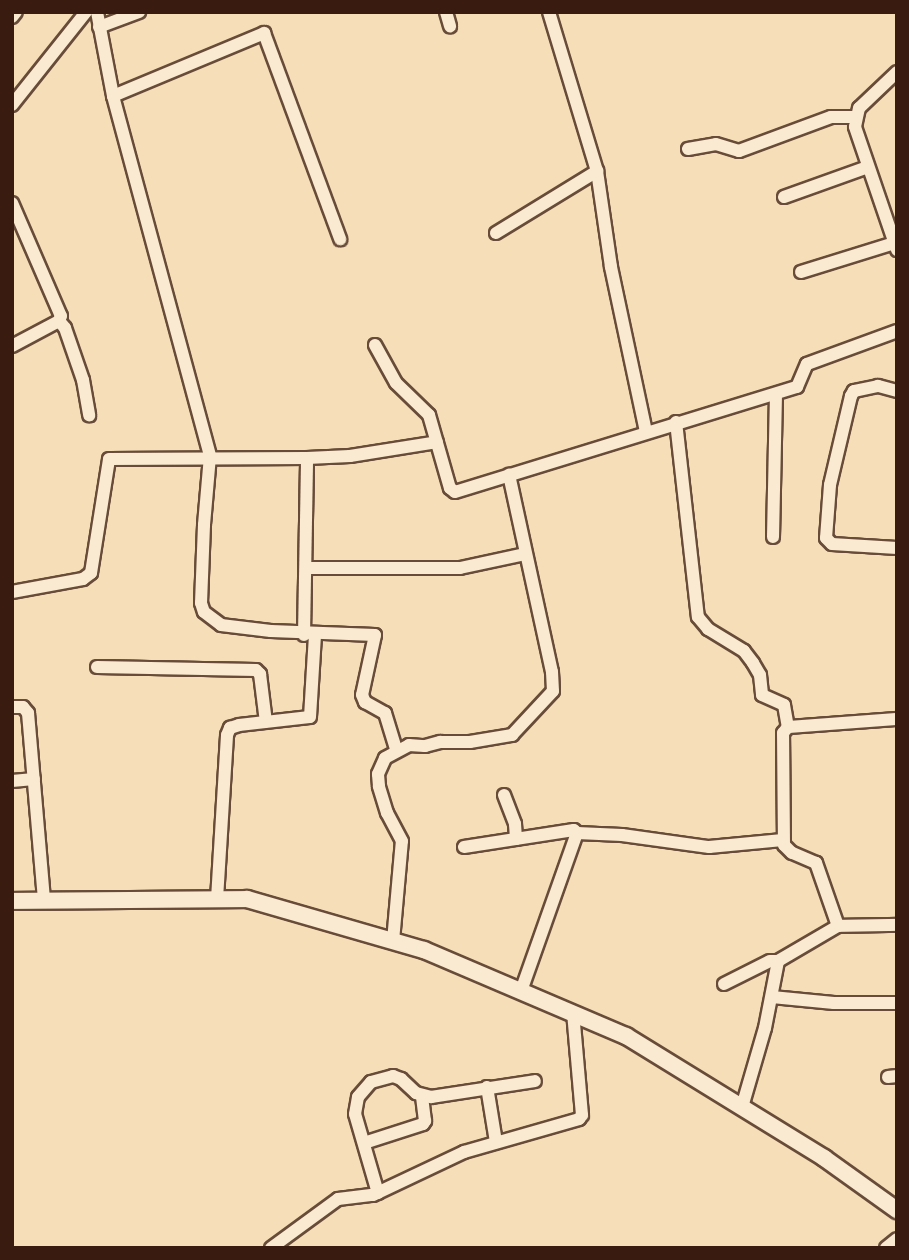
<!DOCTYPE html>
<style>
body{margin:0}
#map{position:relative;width:909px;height:1260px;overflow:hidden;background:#f6deb8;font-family:"IM FELL Double Pica",serif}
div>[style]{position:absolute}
.roads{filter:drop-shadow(2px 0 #684c39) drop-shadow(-2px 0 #684c39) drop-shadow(0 2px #684c39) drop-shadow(0 -2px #684c39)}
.minor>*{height:12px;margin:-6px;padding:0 6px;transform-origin:6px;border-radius:6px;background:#f9ead1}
.tertiary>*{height:16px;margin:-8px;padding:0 8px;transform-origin:8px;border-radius:8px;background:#f9ead1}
span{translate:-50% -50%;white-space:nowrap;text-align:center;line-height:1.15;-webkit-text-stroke:5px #f9ead1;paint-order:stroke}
.frame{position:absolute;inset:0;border:14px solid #391c0f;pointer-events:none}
</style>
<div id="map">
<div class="roads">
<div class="minor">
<i style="left:97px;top:12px;width:86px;rotate:79.2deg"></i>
<i style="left:113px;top:96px;width:373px;rotate:74.9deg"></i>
<i style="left:210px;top:456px;width:69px;rotate:95deg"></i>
<i style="left:204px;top:525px;width:78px;rotate:92.2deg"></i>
<i style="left:201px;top:603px;width:9px;rotate:72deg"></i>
<i style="left:204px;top:612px;width:21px;rotate:37deg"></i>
<i style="left:221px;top:625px;width:50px;rotate:6.8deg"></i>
<i style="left:271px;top:631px;width:104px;rotate:2.2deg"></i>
<i style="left:375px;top:635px;width:61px;rotate:102.2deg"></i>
<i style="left:362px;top:695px;width:8px;rotate:67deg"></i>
<i style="left:365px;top:702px;width:23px;rotate:29deg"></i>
<i style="left:385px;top:713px;width:39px;rotate:73deg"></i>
<i style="left:446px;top:12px;width:15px;rotate:74deg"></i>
<i style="left:549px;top:12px;width:166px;rotate:73.2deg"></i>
<i style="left:597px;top:171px;width:97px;rotate:81.7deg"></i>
<i style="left:611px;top:267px;width:169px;rotate:78deg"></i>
<i style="left:12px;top:17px;width:6px;rotate:-51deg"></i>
<i style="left:99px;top:27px;width:43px;rotate:-20.6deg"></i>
<i style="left:897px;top:72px;width:52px;rotate:136.5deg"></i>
<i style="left:859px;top:108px;width:19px;rotate:102deg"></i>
<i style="left:855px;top:127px;width:130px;rotate:71.1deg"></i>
<i style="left:113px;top:96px;width:164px;rotate:-22.6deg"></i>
<i style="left:264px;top:33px;width:220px;rotate:69.7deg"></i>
<i style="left:12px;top:105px;width:119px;rotate:-51.5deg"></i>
<i style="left:688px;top:149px;width:28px;rotate:-10deg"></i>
<i style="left:716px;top:144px;width:24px;rotate:17deg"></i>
<i style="left:739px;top:151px;width:98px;rotate:-20.3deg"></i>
<i style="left:831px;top:117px;width:25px"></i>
<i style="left:784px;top:197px;width:89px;rotate:-19.7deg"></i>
<i style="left:12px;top:203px;width:123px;rotate:66.6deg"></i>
<i style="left:61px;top:316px;width:5px;rotate:112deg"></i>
<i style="left:59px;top:321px;width:53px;rotate:152deg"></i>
<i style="left:496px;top:233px;width:119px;rotate:-31.5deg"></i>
<i style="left:801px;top:272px;width:97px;rotate:-17.3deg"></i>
<i style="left:59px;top:321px;width:9px;rotate:49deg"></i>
<i style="left:65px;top:328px;width:55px;rotate:70.9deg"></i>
<i style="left:83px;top:380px;width:36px;rotate:80deg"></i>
<i style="left:375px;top:345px;width:43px;rotate:61.1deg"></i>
<i style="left:396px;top:383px;width:46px;rotate:44.1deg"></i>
<i style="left:429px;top:415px;width:76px;rotate:74deg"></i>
<i style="left:450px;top:488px;width:6px;rotate:39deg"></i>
<i style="left:455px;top:492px;width:358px;rotate:-17.1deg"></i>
<i style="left:797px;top:387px;width:25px;rotate:-67deg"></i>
<i style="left:807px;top:364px;width:96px;rotate:-20.1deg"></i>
<i style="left:897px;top:391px;width:20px;rotate:-165deg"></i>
<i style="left:878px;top:386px;width:25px;rotate:168deg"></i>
<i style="left:854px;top:391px;width:6px;rotate:121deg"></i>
<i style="left:851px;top:396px;width:91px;rotate:103.3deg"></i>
<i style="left:830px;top:485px;width:53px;rotate:94.3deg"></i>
<i style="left:826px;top:538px;width:8px;rotate:45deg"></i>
<i style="left:832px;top:544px;width:65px;rotate:3.5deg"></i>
<i style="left:676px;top:422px;width:196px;rotate:83.6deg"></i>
<i style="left:698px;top:617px;width:16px;rotate:50deg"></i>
<i style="left:708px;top:629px;width:42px;rotate:31.4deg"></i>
<i style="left:744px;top:651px;width:15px;rotate:53deg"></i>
<i style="left:753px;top:663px;width:14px;rotate:60deg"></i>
<i style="left:760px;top:675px;width:20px;rotate:84deg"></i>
<i style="left:762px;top:695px;width:24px;rotate:24deg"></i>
<i style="left:784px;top:705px;width:22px;rotate:80deg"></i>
<i style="left:773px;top:537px;width:143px;rotate:-88.8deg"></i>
<i style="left:306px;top:568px;width:154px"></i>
<i style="left:460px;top:568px;width:66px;rotate:-12.2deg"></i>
<i style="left:12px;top:592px;width:72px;rotate:-10.4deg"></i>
<i style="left:83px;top:579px;width:10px;rotate:-37deg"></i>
<i style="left:91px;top:573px;width:115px;rotate:-81deg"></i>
<i style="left:109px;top:459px;width:198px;rotate:-0.3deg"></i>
<i style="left:307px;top:458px;width:43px;rotate:-2.7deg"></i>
<i style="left:350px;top:456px;width:88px;rotate:-9.1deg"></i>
<i style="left:304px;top:635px;width:177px;rotate:-89deg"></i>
<i style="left:97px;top:667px;width:159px;rotate:1.1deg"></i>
<i style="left:256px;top:670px;width:6px;rotate:45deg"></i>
<i style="left:260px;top:674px;width:48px;rotate:82.9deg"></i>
<i style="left:12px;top:707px;width:11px"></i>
<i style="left:23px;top:707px;width:8px;rotate:50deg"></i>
<i style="left:28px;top:713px;width:187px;rotate:85.1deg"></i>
<i style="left:12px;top:781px;width:22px;rotate:-5deg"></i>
<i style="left:504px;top:795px;width:31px;rotate:69deg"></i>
<i style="left:515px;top:824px;width:15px;rotate:86deg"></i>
<i style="left:577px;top:833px;width:45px;rotate:2.5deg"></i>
<i style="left:622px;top:835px;width:88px;rotate:7.9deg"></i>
<i style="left:709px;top:847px;width:74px;rotate:-5.4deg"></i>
<i style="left:464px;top:847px;width:111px;rotate:-8.8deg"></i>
<i style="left:574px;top:830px;width:4px;rotate:45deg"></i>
<i style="left:577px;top:833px;width:168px;rotate:109.5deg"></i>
<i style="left:217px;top:899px;width:164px;rotate:-86.5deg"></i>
<i style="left:227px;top:735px;width:8px;rotate:-67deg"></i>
<i style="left:230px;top:728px;width:9px;rotate:-18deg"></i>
<i style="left:239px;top:725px;width:71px;rotate:-6.4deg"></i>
<i style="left:310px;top:717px;width:82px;rotate:-86.5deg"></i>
<i style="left:838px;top:926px;width:59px;rotate:-1deg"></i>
<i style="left:393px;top:941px;width:100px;rotate:-84.9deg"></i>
<i style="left:402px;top:841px;width:32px;rotate:-118deg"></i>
<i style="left:387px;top:813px;width:28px;rotate:-107deg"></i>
<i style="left:379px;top:786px;width:12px;rotate:-95deg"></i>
<i style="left:378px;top:774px;width:17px;rotate:-66deg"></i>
<i style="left:385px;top:758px;width:27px;rotate:-28deg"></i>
<i style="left:409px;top:745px;width:16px;rotate:4deg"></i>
<i style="left:425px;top:746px;width:16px;rotate:-15deg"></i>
<i style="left:440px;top:742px;width:30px"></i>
<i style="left:470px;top:742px;width:43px;rotate:-9.5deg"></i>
<i style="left:512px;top:735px;width:60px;rotate:-47deg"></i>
<i style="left:553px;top:691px;width:19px;rotate:-93deg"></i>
<i style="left:552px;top:672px;width:202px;rotate:-102.3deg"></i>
<i style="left:724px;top:984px;width:51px;rotate:-26.6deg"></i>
<i style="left:770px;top:961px;width:8px"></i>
<i style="left:772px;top:997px;width:62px;rotate:5.5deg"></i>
<i style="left:834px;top:1003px;width:63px"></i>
<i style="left:888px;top:1077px;width:9px;rotate:-6deg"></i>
<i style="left:487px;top:1087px;width:56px;rotate:80.7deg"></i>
<i style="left:742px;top:1107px;width:82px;rotate:-73.8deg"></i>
<i style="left:765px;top:1028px;width:68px;rotate:-79deg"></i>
<i style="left:778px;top:961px;width:69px;rotate:-30.3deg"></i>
<i style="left:838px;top:926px;width:67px;rotate:-109.2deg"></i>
<i style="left:816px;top:863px;width:26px;rotate:-157deg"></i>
<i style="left:792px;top:853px;width:11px;rotate:-135deg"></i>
<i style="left:784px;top:845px;width:112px;rotate:-90.5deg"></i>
<i style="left:783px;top:733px;width:8px;rotate:-50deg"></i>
<i style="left:788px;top:727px;width:109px;rotate:-4.2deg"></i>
<i style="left:364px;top:1143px;width:62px;rotate:-17.9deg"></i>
<i style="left:423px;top:1124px;width:4px;rotate:-56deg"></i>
<i style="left:425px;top:1121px;width:25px;rotate:-97deg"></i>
<i style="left:378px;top:1193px;width:82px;rotate:-106.2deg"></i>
<i style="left:355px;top:1114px;width:17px;rotate:-80deg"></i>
<i style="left:358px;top:1097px;width:20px;rotate:-49deg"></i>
<i style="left:371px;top:1082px;width:23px;rotate:-15deg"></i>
<i style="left:393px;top:1076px;width:9px;rotate:21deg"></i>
<i style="left:401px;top:1079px;width:21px;rotate:43deg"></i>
<i style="left:416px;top:1093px;width:16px;rotate:15deg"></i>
<i style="left:431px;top:1097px;width:105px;rotate:-8.7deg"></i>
<i style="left:271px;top:1248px;width:83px;rotate:-36.2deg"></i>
<i style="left:338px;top:1199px;width:35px;rotate:-7deg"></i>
<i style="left:373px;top:1195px;width:101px;rotate:-25.3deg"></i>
<i style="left:464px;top:1152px;width:120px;rotate:-16deg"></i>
<i style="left:579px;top:1119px;width:5px;rotate:-53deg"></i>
<i style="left:582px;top:1115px;width:102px;rotate:-95deg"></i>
<i style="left:886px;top:1248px;width:14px;rotate:-39deg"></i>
</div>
<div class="tertiary">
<i style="left:12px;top:901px;width:235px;rotate:-0.5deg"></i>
<i style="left:247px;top:899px;width:184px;rotate:16.1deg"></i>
<i style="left:424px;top:950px;width:220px;rotate:23.1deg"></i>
<i style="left:626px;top:1036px;width:233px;rotate:31.6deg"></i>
<i style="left:824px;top:1158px;width:90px;rotate:35.5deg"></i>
</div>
</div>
<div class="frame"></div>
</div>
